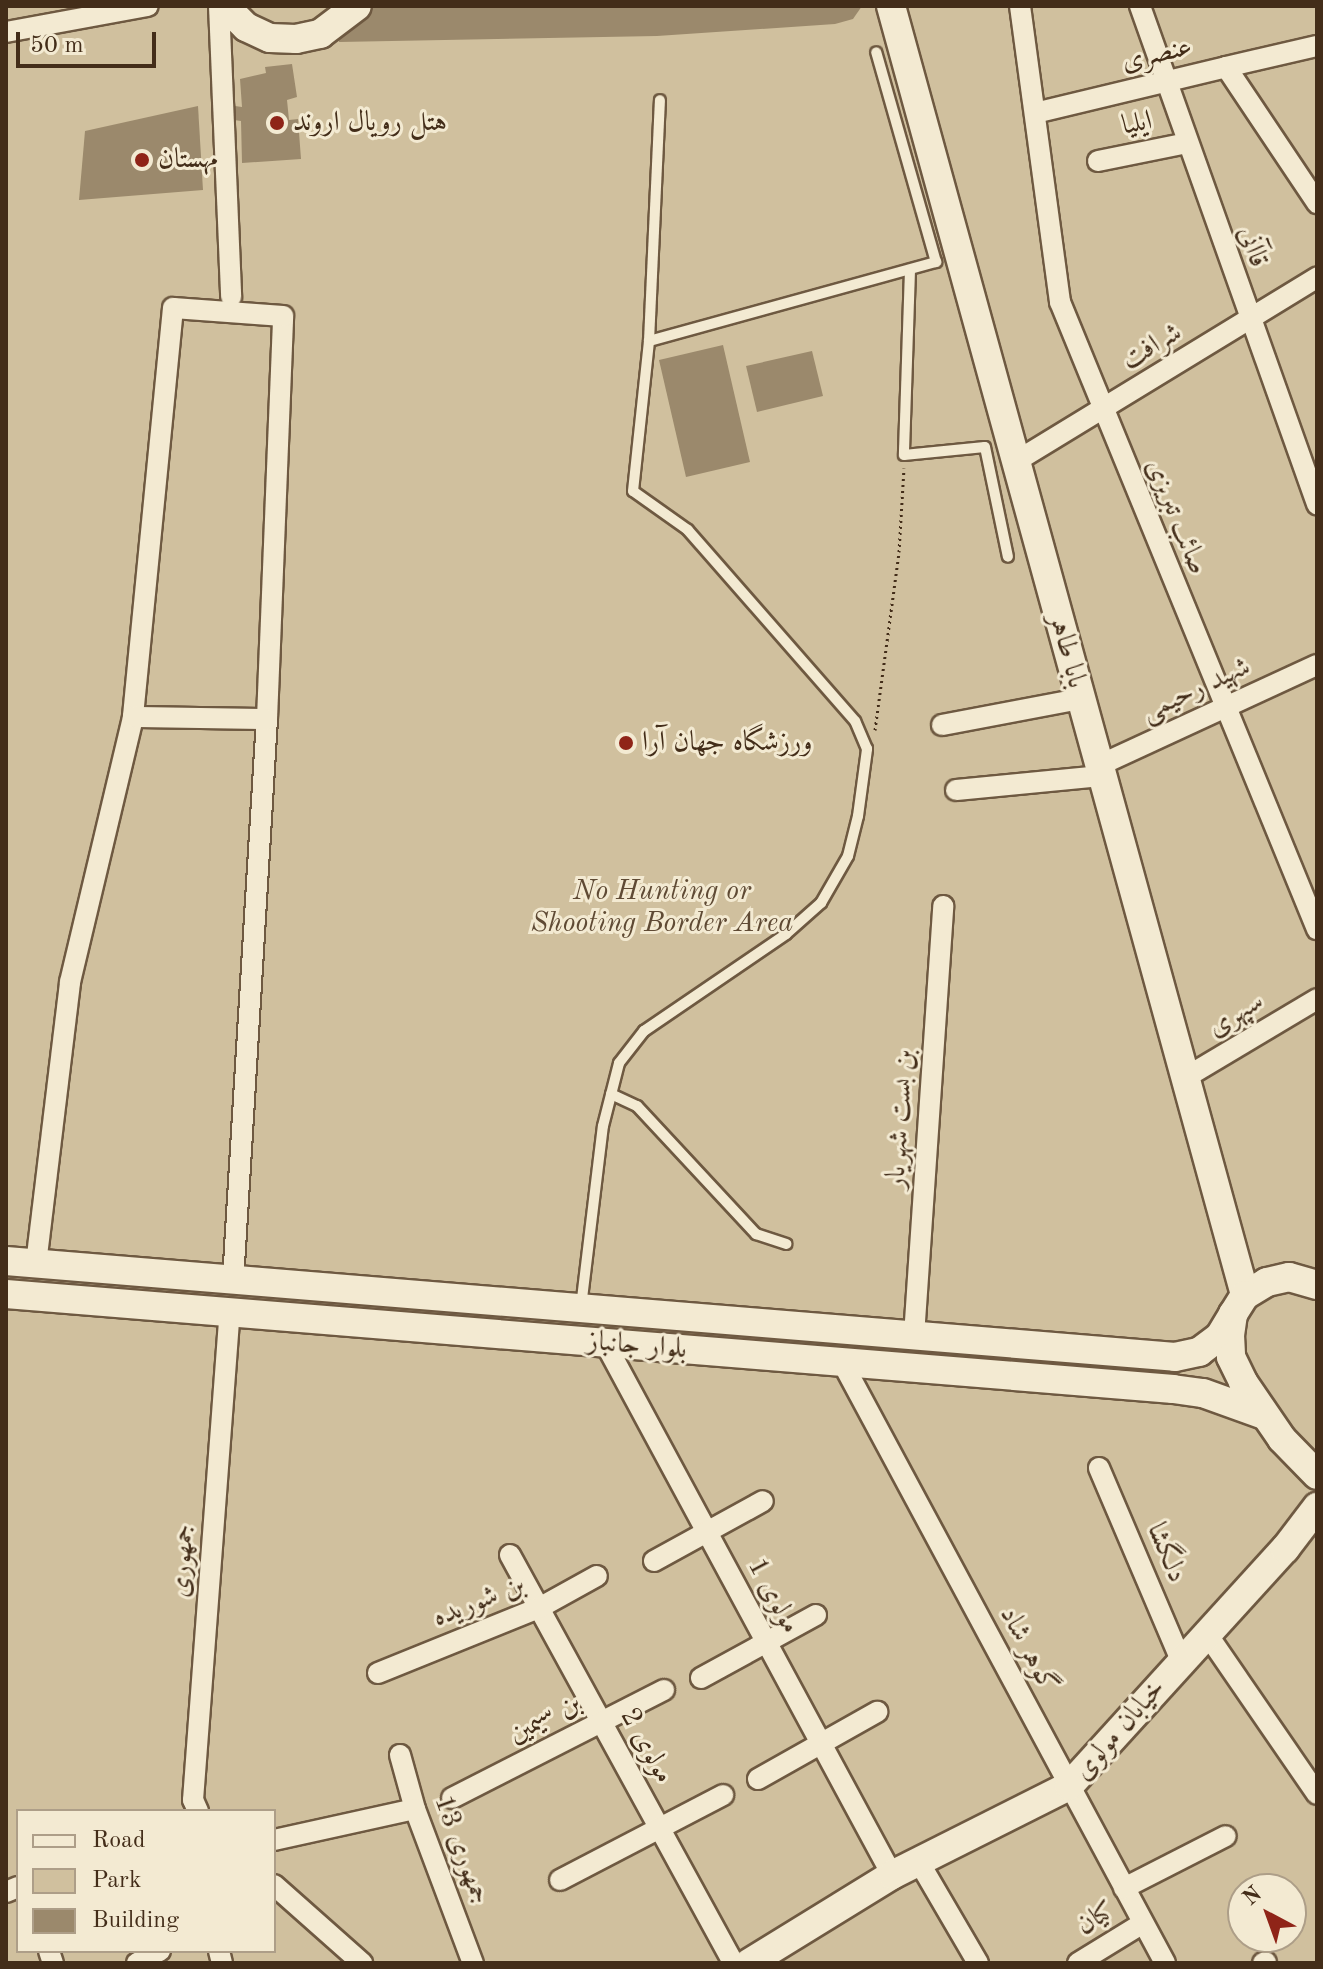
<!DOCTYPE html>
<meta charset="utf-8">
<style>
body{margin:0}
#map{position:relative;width:1323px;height:1969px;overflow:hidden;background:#eddeb9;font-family:"Old Standard TT",Amiri,serif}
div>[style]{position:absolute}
.green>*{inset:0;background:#d0c09e}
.building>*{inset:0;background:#9b896c}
.path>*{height:3px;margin-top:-1.5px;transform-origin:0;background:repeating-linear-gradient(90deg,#432d19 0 2px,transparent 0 6px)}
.roads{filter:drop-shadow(2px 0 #6e5941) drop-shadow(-2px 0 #6e5941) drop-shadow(0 2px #6e5941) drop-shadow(0 -2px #6e5941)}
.service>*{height:10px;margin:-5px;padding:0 5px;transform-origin:5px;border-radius:5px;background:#f3ead2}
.minor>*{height:20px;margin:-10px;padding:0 10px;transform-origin:10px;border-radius:10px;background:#f3ead2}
.secondary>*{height:28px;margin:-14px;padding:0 14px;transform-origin:14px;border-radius:14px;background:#f3ead2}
.dots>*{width:22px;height:22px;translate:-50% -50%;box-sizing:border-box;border:4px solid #f3ead2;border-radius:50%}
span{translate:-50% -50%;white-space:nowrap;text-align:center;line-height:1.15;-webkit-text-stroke:6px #f3ead2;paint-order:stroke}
.street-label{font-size:28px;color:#432d19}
.poi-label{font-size:28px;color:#432d19}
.left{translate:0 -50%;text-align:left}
.park-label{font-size:28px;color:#5f4a34;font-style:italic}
.frame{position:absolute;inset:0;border:8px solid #432d19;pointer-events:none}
.legend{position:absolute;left:16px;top:1809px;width:260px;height:144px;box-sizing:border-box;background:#f3ead2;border:2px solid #ad9e88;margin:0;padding:10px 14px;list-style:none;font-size:24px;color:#432d19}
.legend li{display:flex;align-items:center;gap:16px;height:40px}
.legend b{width:40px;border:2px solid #ad9e88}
.north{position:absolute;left:1227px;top:1873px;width:80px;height:80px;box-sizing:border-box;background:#f3ead2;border:2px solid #ad9e88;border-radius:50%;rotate:319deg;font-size:22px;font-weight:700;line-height:32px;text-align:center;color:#432d19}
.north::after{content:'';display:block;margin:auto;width:28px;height:36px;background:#8f2418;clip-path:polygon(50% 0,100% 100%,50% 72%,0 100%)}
.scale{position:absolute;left:16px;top:32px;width:140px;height:36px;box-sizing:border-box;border:4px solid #432d19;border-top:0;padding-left:10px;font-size:24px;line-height:28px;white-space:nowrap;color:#432d19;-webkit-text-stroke:6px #f3ead2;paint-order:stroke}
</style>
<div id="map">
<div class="green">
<i style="clip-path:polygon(evenodd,6px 6px,1317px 6px,1317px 1963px,6px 1963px,6px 6px,18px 1811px,274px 1811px,274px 1951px,18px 1951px,18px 1811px,6px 6px,1243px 1889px,1291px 1889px,1291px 1937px,1243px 1937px,1243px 1889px)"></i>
</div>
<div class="building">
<i style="clip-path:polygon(369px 6px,862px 6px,853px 19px,835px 24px,657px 36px,339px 42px,339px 23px)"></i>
<i style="clip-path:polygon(292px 64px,297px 97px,287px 100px,289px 120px,298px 119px,301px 159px,242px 163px,241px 121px,234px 120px,235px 106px,242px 107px,240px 79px,266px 73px,265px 67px)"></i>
<i style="clip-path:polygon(198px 106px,203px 190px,79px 200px,85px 131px)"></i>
<i style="clip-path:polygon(723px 345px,750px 462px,686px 477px,659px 360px)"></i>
<i style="clip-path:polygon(812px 351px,823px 396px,757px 412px,746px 366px)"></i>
</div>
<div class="path">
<i style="left:875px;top:730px;width:180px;rotate:-82.3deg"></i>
<i style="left:899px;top:552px;width:84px;rotate:-86.6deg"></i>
</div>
<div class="roads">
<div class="service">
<i style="left:910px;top:270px;width:185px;rotate:91.9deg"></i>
<i style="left:904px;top:455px;width:81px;rotate:-5.6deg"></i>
<i style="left:985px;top:447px;width:112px;rotate:78.2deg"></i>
<i style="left:649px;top:341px;width:241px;rotate:-87.4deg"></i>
<i style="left:611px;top:1094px;width:29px;rotate:25deg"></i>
<i style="left:637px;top:1106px;width:175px;rotate:47.1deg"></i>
<i style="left:756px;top:1234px;width:32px;rotate:18deg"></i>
<i style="left:581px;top:1307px;width:182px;rotate:-83.1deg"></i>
<i style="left:603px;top:1126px;width:65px;rotate:-75.7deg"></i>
<i style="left:619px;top:1063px;width:41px;rotate:-52deg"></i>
<i style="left:644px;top:1031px;width:172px;rotate:-34.3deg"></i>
<i style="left:786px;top:934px;width:47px;rotate:-41.5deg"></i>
<i style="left:821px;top:903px;width:54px;rotate:-60.1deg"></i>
<i style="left:848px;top:856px;width:41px;rotate:-76deg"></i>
<i style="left:858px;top:816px;width:68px;rotate:-82.3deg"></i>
<i style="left:867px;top:749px;width:30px;rotate:-113deg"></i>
<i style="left:855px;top:721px;width:254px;rotate:-131.2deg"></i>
<i style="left:688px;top:530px;width:67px;rotate:-144.7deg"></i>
<i style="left:633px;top:491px;width:151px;rotate:-83.9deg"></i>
<i style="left:649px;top:341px;width:298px;rotate:-15.4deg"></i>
<i style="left:936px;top:262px;width:218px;rotate:-105.9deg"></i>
</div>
<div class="minor">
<i style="left:219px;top:6px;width:291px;rotate:87.6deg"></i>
<i style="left:1020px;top:6px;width:299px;rotate:82.3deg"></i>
<i style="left:1060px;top:302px;width:678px;rotate:67.71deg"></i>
<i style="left:1140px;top:6px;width:529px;rotate:70.43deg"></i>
<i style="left:6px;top:32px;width:144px;rotate:-10.4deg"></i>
<i style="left:1226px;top:67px;width:93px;rotate:-13deg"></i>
<i style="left:1035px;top:113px;width:196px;rotate:-13.5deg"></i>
<i style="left:1226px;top:67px;width:164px;rotate:56.2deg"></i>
<i style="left:1098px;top:161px;width:91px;rotate:-11.4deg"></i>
<i style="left:1015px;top:462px;width:354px;rotate:-31.4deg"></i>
<i style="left:942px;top:725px;width:140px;rotate:-10.7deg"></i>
<i style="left:1098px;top:766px;width:241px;rotate:-24.8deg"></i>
<i style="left:956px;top:790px;width:146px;rotate:-5.5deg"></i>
<i style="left:1183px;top:1079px;width:156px;rotate:-30.8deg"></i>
<i style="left:36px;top:1264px;width:284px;rotate:-83.1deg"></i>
<i style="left:70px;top:982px;width:272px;rotate:-76.6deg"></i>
<i style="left:233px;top:1281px;width:563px;rotate:-86.54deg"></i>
<i style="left:267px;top:719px;width:403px;rotate:-87.7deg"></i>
<i style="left:283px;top:316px;width:110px;rotate:-175.8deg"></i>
<i style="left:173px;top:308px;width:411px;rotate:95.6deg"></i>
<i style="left:133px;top:717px;width:134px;rotate:0.9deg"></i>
<i style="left:914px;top:1336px;width:431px;rotate:-86.1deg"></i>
<i style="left:605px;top:1343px;width:604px;rotate:61.65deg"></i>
<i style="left:842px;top:1362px;width:682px;rotate:61.74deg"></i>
<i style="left:1099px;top:1468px;width:209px;rotate:66.9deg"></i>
<i style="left:510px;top:1555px;width:465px;rotate:61.3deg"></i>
<i style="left:654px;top:1561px;width:124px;rotate:-28.8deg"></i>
<i style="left:1207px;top:1634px;width:194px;rotate:55.5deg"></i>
<i style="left:378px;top:1673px;width:174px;rotate:-22deg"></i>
<i style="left:539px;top:1608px;width:66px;rotate:-28.9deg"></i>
<i style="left:701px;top:1678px;width:131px;rotate:-28.7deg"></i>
<i style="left:400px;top:1755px;width:56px;rotate:74.5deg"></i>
<i style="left:415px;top:1809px;width:165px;rotate:69.4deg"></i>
<i style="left:758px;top:1779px;width:137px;rotate:-29.4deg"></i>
<i style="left:452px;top:1798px;width:238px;rotate:-27deg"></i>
<i style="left:198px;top:1811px;width:12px;rotate:-114deg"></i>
<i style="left:193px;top:1800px;width:488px;rotate:-85.7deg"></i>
<i style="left:274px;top:1840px;width:144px;rotate:-12.4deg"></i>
<i style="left:919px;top:1862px;width:117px;rotate:59.7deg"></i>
<i style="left:560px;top:1880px;width:184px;rotate:-27.5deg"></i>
<i style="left:274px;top:1885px;width:118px;rotate:41.6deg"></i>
<i style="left:1124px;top:1888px;width:114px;rotate:-27deg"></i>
<i style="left:6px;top:1892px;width:13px;rotate:-23deg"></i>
<i style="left:49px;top:1951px;width:13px;rotate:72deg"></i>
<i style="left:219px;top:1951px;width:12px;rotate:76deg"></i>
<i style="left:137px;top:1963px;width:26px;rotate:-28deg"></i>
<i style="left:1078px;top:1963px;width:76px;rotate:-31.6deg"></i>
<i style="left:1263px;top:1963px;width:3px;rotate:-18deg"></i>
</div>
<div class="secondary">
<i style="left:225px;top:6px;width:30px;rotate:45deg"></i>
<i style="left:246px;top:27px;width:26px;rotate:25deg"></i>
<i style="left:270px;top:38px;width:26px;rotate:2deg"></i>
<i style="left:296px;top:39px;width:25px;rotate:-12deg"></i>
<i style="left:320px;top:34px;width:46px;rotate:-37.1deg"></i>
<i style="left:891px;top:6px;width:1337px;rotate:74.64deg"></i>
<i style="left:6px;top:1261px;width:1173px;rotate:4.69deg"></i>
<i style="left:1175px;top:1357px;width:25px;rotate:-12deg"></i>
<i style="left:1199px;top:1352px;width:26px;rotate:-37deg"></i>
<i style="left:1220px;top:1336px;width:26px;rotate:-59deg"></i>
<i style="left:1317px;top:1285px;width:29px;rotate:-164deg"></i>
<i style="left:1289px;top:1277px;width:23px;rotate:167deg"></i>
<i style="left:1267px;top:1282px;width:26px;rotate:149deg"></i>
<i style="left:1245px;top:1295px;width:22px;rotate:122deg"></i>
<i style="left:1233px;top:1314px;width:21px;rotate:98deg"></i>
<i style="left:1230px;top:1335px;width:22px;rotate:87deg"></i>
<i style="left:1231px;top:1357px;width:28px;rotate:64deg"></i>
<i style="left:1243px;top:1382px;width:69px;rotate:55.6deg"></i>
<i style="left:1282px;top:1439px;width:50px;rotate:45.8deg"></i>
<i style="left:6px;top:1294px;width:1171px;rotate:4.65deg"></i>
<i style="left:1173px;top:1389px;width:30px;rotate:8deg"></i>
<i style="left:1203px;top:1393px;width:65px;rotate:19.8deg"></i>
<i style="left:749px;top:1963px;width:168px;rotate:-31.6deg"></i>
<i style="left:892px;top:1875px;width:198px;rotate:-26.7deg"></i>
<i style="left:1069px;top:1786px;width:321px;rotate:-47.7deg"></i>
<i style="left:1285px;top:1549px;width:53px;rotate:-52.7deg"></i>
</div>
</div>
<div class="dots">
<i style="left:277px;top:123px;background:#8f2418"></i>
<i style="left:142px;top:160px;background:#8f2418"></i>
<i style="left:626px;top:743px;background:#8f2418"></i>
</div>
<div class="street-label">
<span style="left:1157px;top:55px;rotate:-13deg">عنصری</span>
<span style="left:1137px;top:124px;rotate:-11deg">ایلیا</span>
<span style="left:1252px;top:247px;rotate:71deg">قاآنی</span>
<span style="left:1152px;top:347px;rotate:-31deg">شرافت</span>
<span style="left:1176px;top:517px;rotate:68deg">صائب تبریزی</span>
<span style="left:1067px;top:651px;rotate:75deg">بابا طاهر</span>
<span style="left:1196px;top:690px;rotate:-25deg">شهید رحیمی</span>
<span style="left:1236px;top:1015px;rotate:-31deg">سپهری</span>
<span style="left:901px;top:1119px;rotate:-86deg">بن بست شهریار</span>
<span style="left:637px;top:1346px;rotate:5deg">بلوار جانباز</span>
<span style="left:1166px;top:1553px;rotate:67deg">دلگشا</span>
<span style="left:183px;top:1561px;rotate:-86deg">جمهوری</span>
<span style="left:773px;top:1596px;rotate:62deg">مولوی 1</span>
<span style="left:479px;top:1602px;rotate:-22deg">بن شوریده</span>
<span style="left:1028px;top:1650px;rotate:62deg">گوهر شاد</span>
<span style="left:545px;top:1719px;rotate:-27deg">بن سیمین</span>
<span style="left:1120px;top:1730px;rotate:-49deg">خیابان مولوی</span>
<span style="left:646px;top:1746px;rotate:61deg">مولوی 2</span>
<span style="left:461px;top:1850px;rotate:70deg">جمهوری 13</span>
<span style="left:1096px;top:1919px;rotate:-31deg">کیان</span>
</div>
<div class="poi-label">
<span class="left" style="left:293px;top:123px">هتل رویال اروند</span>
<span class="left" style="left:158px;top:160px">مهستان</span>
<span class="left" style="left:642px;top:743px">ورزشگاه جهان آرا</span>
</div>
<div class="park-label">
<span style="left:662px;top:908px">No Hunting or<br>Shooting Border Area</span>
</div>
<div class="frame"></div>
<ul class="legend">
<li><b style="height:10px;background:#f3ead2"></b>Road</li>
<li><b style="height:22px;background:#d0c09e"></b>Park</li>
<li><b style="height:22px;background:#9b896c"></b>Building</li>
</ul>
<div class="north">N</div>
<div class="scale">50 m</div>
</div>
